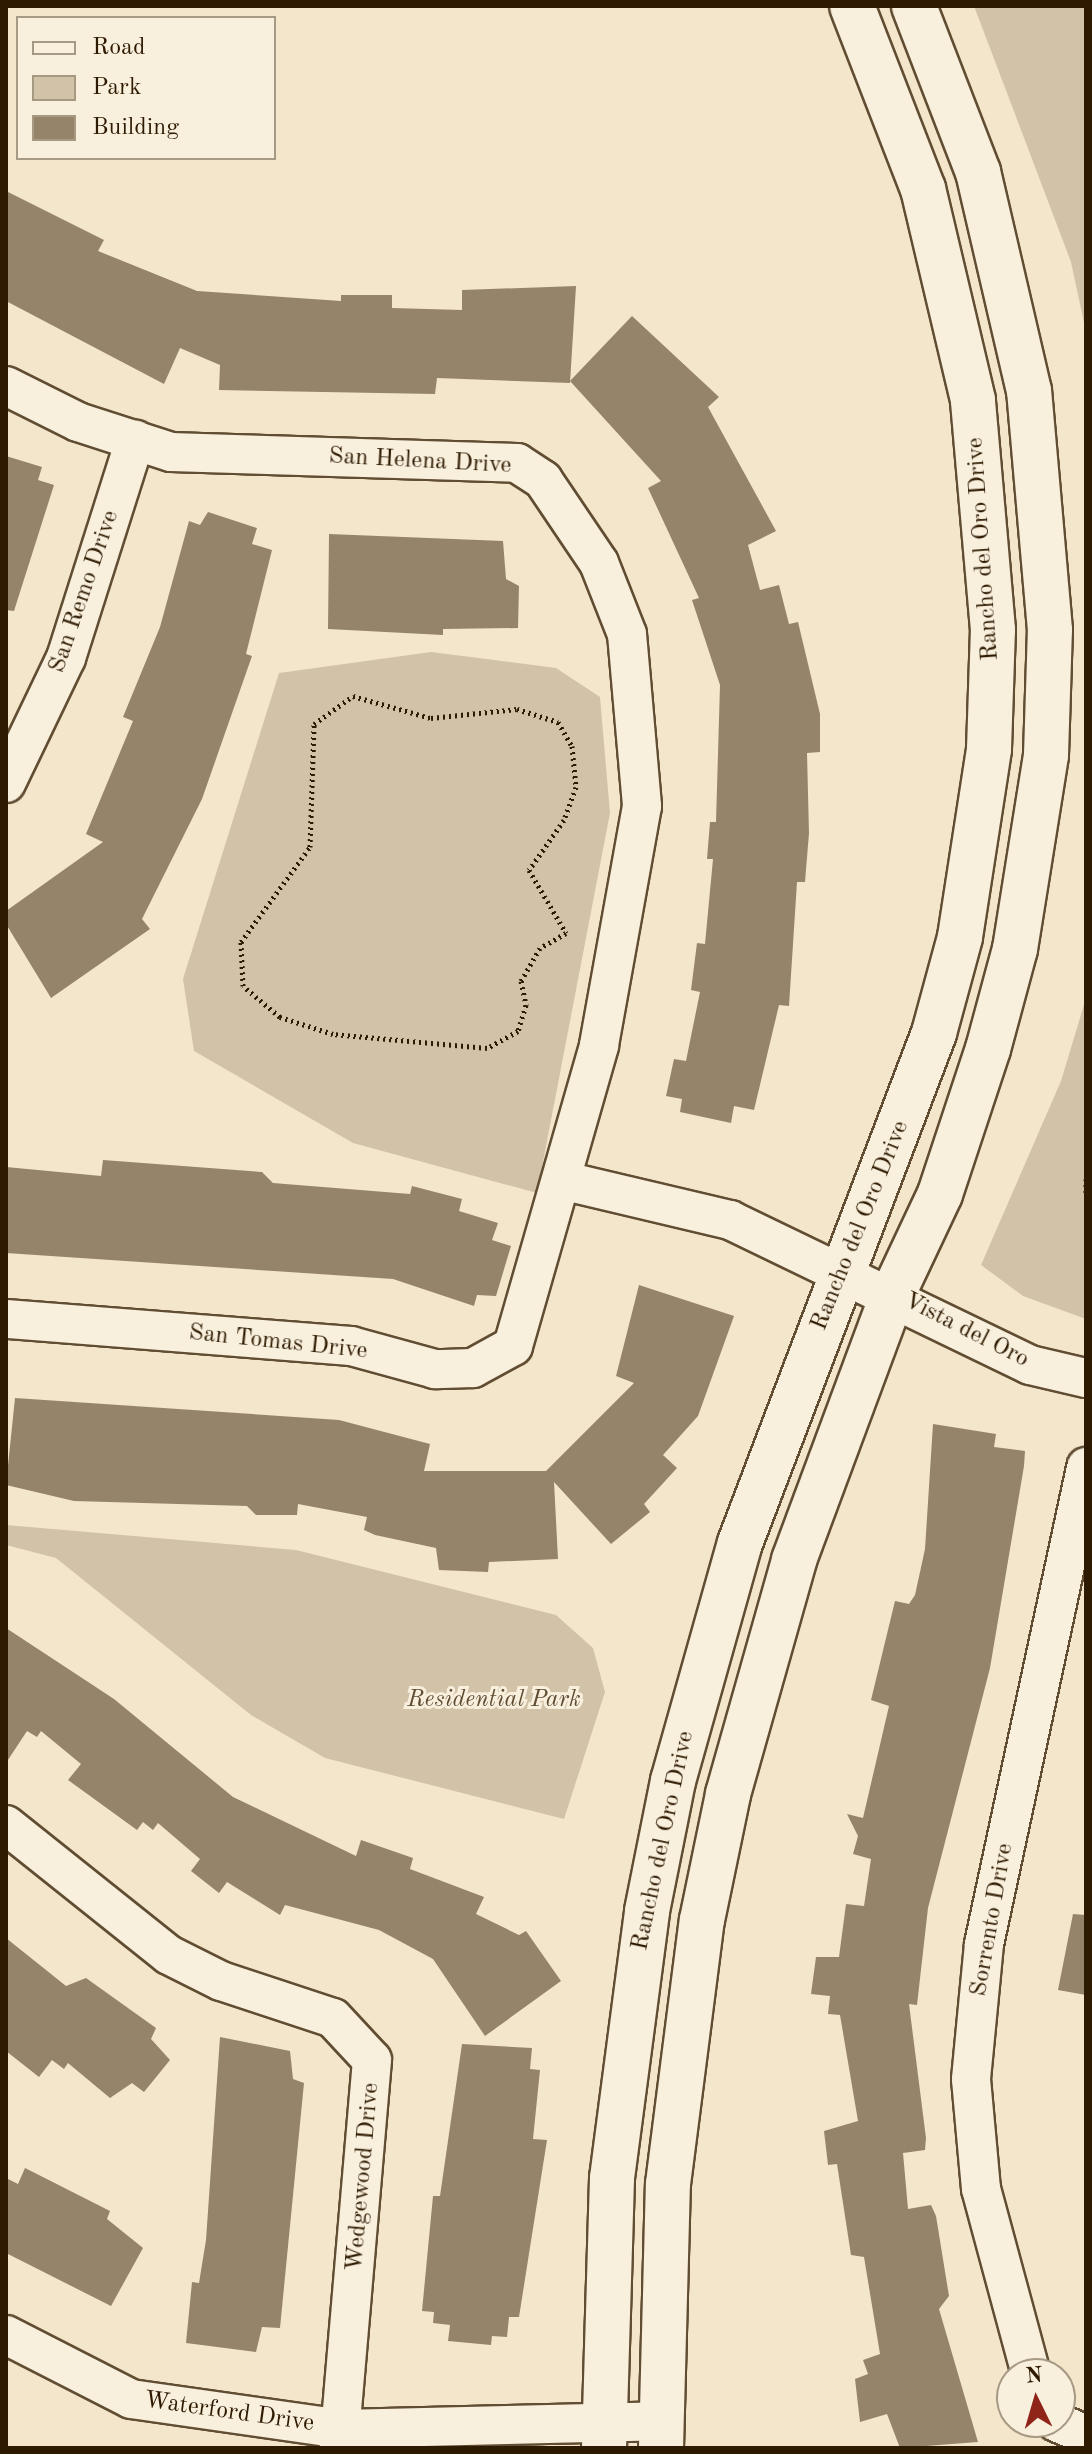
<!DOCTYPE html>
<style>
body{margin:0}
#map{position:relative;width:1092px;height:2454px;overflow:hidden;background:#f4e6ca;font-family:"Old Standard TT",serif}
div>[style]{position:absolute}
.green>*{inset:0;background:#d2c3a8}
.building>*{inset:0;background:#958469}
.path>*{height:5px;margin-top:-2.5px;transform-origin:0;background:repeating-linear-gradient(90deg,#2e1a00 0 2px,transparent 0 6px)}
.roads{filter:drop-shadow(2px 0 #604d32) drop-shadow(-2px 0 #604d32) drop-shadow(0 2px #604d32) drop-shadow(0 -2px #604d32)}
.street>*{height:38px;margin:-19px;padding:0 19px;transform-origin:19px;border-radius:19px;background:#f8efdd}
.secondary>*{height:44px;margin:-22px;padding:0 22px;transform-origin:22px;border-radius:22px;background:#f8efdd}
span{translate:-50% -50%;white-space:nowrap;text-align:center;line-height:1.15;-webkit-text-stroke:6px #f8efdd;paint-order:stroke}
.street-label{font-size:24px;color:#2e1a00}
.park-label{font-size:24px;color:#5f4d32;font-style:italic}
.frame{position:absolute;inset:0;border:8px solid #2e1a00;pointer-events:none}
.legend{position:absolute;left:16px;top:16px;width:260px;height:144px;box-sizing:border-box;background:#f8efdd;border:2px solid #a79a85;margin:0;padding:10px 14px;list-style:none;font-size:24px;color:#2e1a00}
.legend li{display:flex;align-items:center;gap:16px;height:40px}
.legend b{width:40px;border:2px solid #a79a85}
.north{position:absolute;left:996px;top:2358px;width:80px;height:80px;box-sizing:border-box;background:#f8efdd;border:2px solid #a79a85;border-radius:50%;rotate:355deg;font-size:22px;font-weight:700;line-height:32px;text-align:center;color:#2e1a00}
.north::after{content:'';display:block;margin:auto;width:28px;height:36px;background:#8f2418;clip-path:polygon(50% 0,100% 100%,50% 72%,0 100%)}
</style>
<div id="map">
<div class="green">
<i style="clip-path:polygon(974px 6px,1086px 6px,1086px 332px,1071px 262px)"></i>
<i style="clip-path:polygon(431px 652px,556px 668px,600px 697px,610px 813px,537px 1193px,353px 1143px,194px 1051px,183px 979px,279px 673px)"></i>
<i style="clip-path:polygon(1086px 998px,1086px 1319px,1023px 1296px,981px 1265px,1061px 1081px)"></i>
<i style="clip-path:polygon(6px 1525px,296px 1550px,556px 1615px,593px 1648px,605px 1692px,564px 1819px,325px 1758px,251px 1715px,56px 1558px,6px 1545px)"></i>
</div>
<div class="building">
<i style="clip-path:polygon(6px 191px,104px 240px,98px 251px,197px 291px,341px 301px,341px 295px,392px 295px,392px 308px,462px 310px,462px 290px,576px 286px,570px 383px,437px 378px,435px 394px,219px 390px,220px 365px,180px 348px,164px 384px,6px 301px)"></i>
<i style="clip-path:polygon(632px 316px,719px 397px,708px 407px,776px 531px,748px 545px,760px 590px,779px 585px,789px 624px,798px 622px,820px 714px,820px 752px,807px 753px,809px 833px,805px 882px,797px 882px,789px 1006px,779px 1005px,754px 1110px,734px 1106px,731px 1123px,680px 1112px,682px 1099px,666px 1096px,674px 1059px,686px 1061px,700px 992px,691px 990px,697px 943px,705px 944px,713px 859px,707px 859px,710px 822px,716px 822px,720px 685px,692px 600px,699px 598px,648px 488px,661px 481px,570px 381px)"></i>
<i style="clip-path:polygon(6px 456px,42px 467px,38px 480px,54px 485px,14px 611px,6px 610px)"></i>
<i style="clip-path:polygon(208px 512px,257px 528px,252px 544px,272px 550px,246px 654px,252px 656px,202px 799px,142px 919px,150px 929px,51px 998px,6px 924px,6px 911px,103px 842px,86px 834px,133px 721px,123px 717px,160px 627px,189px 521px,200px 525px)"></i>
<i style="clip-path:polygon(329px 534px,503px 541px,506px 579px,519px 586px,518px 628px,443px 629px,443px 635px,328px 629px)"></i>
<i style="clip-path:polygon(103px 1160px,262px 1172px,273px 1183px,410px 1194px,412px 1186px,462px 1199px,459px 1211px,498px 1223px,492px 1240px,511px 1246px,496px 1296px,477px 1295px,474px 1306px,393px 1279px,6px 1253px,6px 1167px,101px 1176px)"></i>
<i style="clip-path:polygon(639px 1285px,734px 1316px,698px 1416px,663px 1455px,677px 1468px,644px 1504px,650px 1512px,611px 1544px,554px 1482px,558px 1559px,489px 1562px,488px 1572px,439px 1570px,436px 1548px,375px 1535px,364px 1530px,367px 1517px,298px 1504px,297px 1515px,256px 1515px,247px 1506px,74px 1501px,6px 1485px,15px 1398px,339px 1420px,430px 1444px,424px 1471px,546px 1471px,634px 1383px,616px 1376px)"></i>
<i style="clip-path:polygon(933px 1424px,996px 1434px,994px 1447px,1025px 1451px,1024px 1466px,990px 1668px,928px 1908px,917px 2005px,909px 2004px,926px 2138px,925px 2150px,903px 2153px,908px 2209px,931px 2205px,936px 2216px,949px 2296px,939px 2309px,978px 2442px,900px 2448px,887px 2414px,860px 2422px,855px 2379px,868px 2374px,863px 2360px,880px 2354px,864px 2257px,851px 2255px,837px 2164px,828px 2165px,824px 2131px,858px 2121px,840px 2015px,828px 2014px,830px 1996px,811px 1994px,816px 1957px,839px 1957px,846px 1904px,864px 1906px,871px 1859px,853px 1854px,858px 1836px,847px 1814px,863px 1818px,889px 1706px,871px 1700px,895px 1601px,909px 1604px,915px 1595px,925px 1549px)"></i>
<i style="clip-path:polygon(6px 1628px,114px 1699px,233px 1797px,356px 1856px,361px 1840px,413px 1858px,410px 1869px,484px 1897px,476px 1914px,519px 1935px,526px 1931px,561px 1981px,485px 2036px,433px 1959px,379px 1930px,285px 1905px,280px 1915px,227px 1882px,219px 1893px,191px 1871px,200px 1859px,158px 1823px,153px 1830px,143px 1822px,137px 1830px,68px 1780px,81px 1764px,41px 1731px,37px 1737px,27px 1731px,6px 1763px)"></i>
<i style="clip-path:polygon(1073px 1914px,1086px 1915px,1086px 1995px,1058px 1990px)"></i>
<i style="clip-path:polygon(6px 1938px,66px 1986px,86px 1978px,156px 2028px,151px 2039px,170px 2060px,144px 2092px,132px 2083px,110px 2098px,68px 2063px,64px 2069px,52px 2060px,39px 2077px,6px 2051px)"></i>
<i style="clip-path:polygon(220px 2037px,290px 2051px,293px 2079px,304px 2083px,280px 2328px,262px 2327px,256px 2352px,186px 2343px,192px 2282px,199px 2283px,206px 2240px)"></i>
<i style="clip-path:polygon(462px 2044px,532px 2048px,530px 2069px,540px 2070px,533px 2139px,547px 2140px,519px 2317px,509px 2317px,507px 2337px,492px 2336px,491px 2345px,448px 2341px,450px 2325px,433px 2323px,434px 2312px,422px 2311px,433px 2196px,440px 2196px)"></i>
<i style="clip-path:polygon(25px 2168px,110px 2211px,107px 2219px,143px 2248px,111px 2306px,6px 2253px,6px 2178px,18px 2184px)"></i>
</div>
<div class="path">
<i style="left:353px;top:696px;width:81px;rotate:15.8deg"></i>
<i style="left:431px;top:718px;width:86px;rotate:-6deg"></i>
<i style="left:517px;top:709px;width:43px;rotate:17.6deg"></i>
<i style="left:558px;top:722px;width:28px;rotate:60deg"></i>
<i style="left:572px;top:746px;width:41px;rotate:84.4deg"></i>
<i style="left:576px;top:787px;width:35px;rotate:110deg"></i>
<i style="left:564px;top:820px;width:61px;rotate:125deg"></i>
<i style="left:529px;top:870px;width:73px;rotate:59.6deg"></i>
<i style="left:566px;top:933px;width:30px;rotate:150deg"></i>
<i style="left:540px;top:948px;width:38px;rotate:120deg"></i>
<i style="left:521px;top:981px;width:25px;rotate:78deg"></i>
<i style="left:526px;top:1005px;width:27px;rotate:107deg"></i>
<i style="left:518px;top:1031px;width:35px;rotate:151deg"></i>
<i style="left:487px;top:1048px;width:155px;rotate:-174.8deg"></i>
<i style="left:333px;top:1034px;width:56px;rotate:-162.2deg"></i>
<i style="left:280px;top:1017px;width:48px;rotate:-140deg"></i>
<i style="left:243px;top:986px;width:44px;rotate:-92.6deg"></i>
<i style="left:241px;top:942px;width:117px;rotate:-54deg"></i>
<i style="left:310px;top:847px;width:123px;rotate:-88.1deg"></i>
<i style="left:314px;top:724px;width:48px;rotate:-35.7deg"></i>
<i style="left:1086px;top:1179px;width:16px;rotate:90deg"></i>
</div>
<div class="roads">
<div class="street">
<i style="left:6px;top:386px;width:80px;rotate:26.6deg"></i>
<i style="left:78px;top:422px;width:98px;rotate:17.9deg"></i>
<i style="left:171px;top:452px;width:346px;rotate:1.8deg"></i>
<i style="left:517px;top:463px;width:31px;rotate:33deg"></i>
<i style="left:543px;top:480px;width:100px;rotate:56deg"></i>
<i style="left:599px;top:563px;width:76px;rotate:68.5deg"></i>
<i style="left:627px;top:634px;width:173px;rotate:85deg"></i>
<i style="left:642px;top:806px;width:244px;rotate:100.2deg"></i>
<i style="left:599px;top:1046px;width:312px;rotate:106deg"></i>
<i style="left:513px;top:1346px;width:46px;rotate:151.2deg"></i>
<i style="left:473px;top:1368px;width:38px;rotate:178deg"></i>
<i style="left:435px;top:1369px;width:87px;rotate:-164.7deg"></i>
<i style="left:351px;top:1346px;width:346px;rotate:-175.5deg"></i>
<i style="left:6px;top:783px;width:139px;rotate:-64.4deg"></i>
<i style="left:66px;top:658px;width:229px;rotate:-72.4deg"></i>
<i style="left:565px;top:1181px;width:170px;rotate:13.3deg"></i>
<i style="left:730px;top:1220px;width:333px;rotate:25.8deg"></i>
<i style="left:1030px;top:1365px;width:57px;rotate:13.1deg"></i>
<i style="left:6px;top:1825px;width:208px;rotate:38.6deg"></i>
<i style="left:169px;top:1955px;width:58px;rotate:26.6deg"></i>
<i style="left:221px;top:1981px;width:118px;rotate:18.3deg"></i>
<i style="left:333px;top:2018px;width:57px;rotate:47.1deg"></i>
<i style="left:372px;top:2060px;width:389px;rotate:94.9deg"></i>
<i style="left:6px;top:2335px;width:140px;rotate:27.1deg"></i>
<i style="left:131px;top:2399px;width:212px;rotate:8.1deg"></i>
<i style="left:341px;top:2429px;width:319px;rotate:-1.4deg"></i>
<i style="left:1031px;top:2374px;width:192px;rotate:-105.1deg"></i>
<i style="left:981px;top:2189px;width:110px;rotate:-95.2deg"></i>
<i style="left:971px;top:2079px;width:136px;rotate:-84.5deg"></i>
<i style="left:984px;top:1944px;width:488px;rotate:-77.9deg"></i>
<i style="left:1056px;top:2422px;width:33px;rotate:23deg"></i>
</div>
<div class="secondary">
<i style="left:604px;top:2448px;width:270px;rotate:-88.3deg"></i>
<i style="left:612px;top:2178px;width:269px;rotate:-82.5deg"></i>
<i style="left:647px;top:1911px;width:133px;rotate:-78.7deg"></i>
<i style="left:673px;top:1781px;width:247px;rotate:-74.3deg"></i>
<i style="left:740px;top:1543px;width:546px;rotate:-69.17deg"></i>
<i style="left:934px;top:1033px;width:99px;rotate:-74.8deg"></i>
<i style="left:960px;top:937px;width:190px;rotate:-81.2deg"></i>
<i style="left:989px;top:749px;width:119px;rotate:-88.1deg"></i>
<i style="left:993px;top:630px;width:231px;rotate:-95deg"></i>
<i style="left:973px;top:400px;width:217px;rotate:-103.3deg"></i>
<i style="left:923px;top:189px;width:196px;rotate:-111.2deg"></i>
<i style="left:661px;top:2448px;width:264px;rotate:-88.5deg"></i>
<i style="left:668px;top:2184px;width:266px;rotate:-82.7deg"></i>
<i style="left:702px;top:1920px;width:129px;rotate:-78.3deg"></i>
<i style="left:728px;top:1794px;width:243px;rotate:-74.2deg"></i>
<i style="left:794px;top:1560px;width:284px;rotate:-69.6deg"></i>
<i style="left:893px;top:1294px;width:110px;rotate:-64.8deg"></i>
<i style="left:940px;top:1194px;width:153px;rotate:-71.7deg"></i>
<i style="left:988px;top:1049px;width:104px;rotate:-74.9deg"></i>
<i style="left:1015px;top:949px;width:196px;rotate:-80.9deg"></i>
<i style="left:1046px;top:755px;width:125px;rotate:-88.2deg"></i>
<i style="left:1050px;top:630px;width:240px;rotate:-95deg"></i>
<i style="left:1029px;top:391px;width:225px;rotate:-103.1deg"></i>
<i style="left:978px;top:172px;width:178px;rotate:-111.1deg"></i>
</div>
</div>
<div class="street-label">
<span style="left:420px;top:462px;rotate:3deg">San Helena Drive</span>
<span style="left:984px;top:549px;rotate:-94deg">Rancho del Oro Drive</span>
<span style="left:85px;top:592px;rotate:-71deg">San Remo Drive</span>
<span style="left:861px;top:1226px;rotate:-68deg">Rancho del Oro Drive</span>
<span style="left:966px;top:1331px;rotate:27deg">Vista del Oro</span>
<span style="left:278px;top:1343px;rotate:6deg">San Tomas Drive</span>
<span style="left:664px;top:1841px;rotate:-78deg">Rancho del Oro Drive</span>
<span style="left:993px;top:1920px;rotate:-80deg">Sorrento Drive</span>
<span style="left:364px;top:2177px;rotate:-85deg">Wedgewood Drive</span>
<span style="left:229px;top:2413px;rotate:8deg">Waterford Drive</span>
</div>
<div class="park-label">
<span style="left:494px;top:1701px">Residential Park</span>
</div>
<div class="frame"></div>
<ul class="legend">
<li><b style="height:10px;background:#f8efdd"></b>Road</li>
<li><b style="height:22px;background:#d2c3a8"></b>Park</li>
<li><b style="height:22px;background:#958469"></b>Building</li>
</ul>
<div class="north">N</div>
</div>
